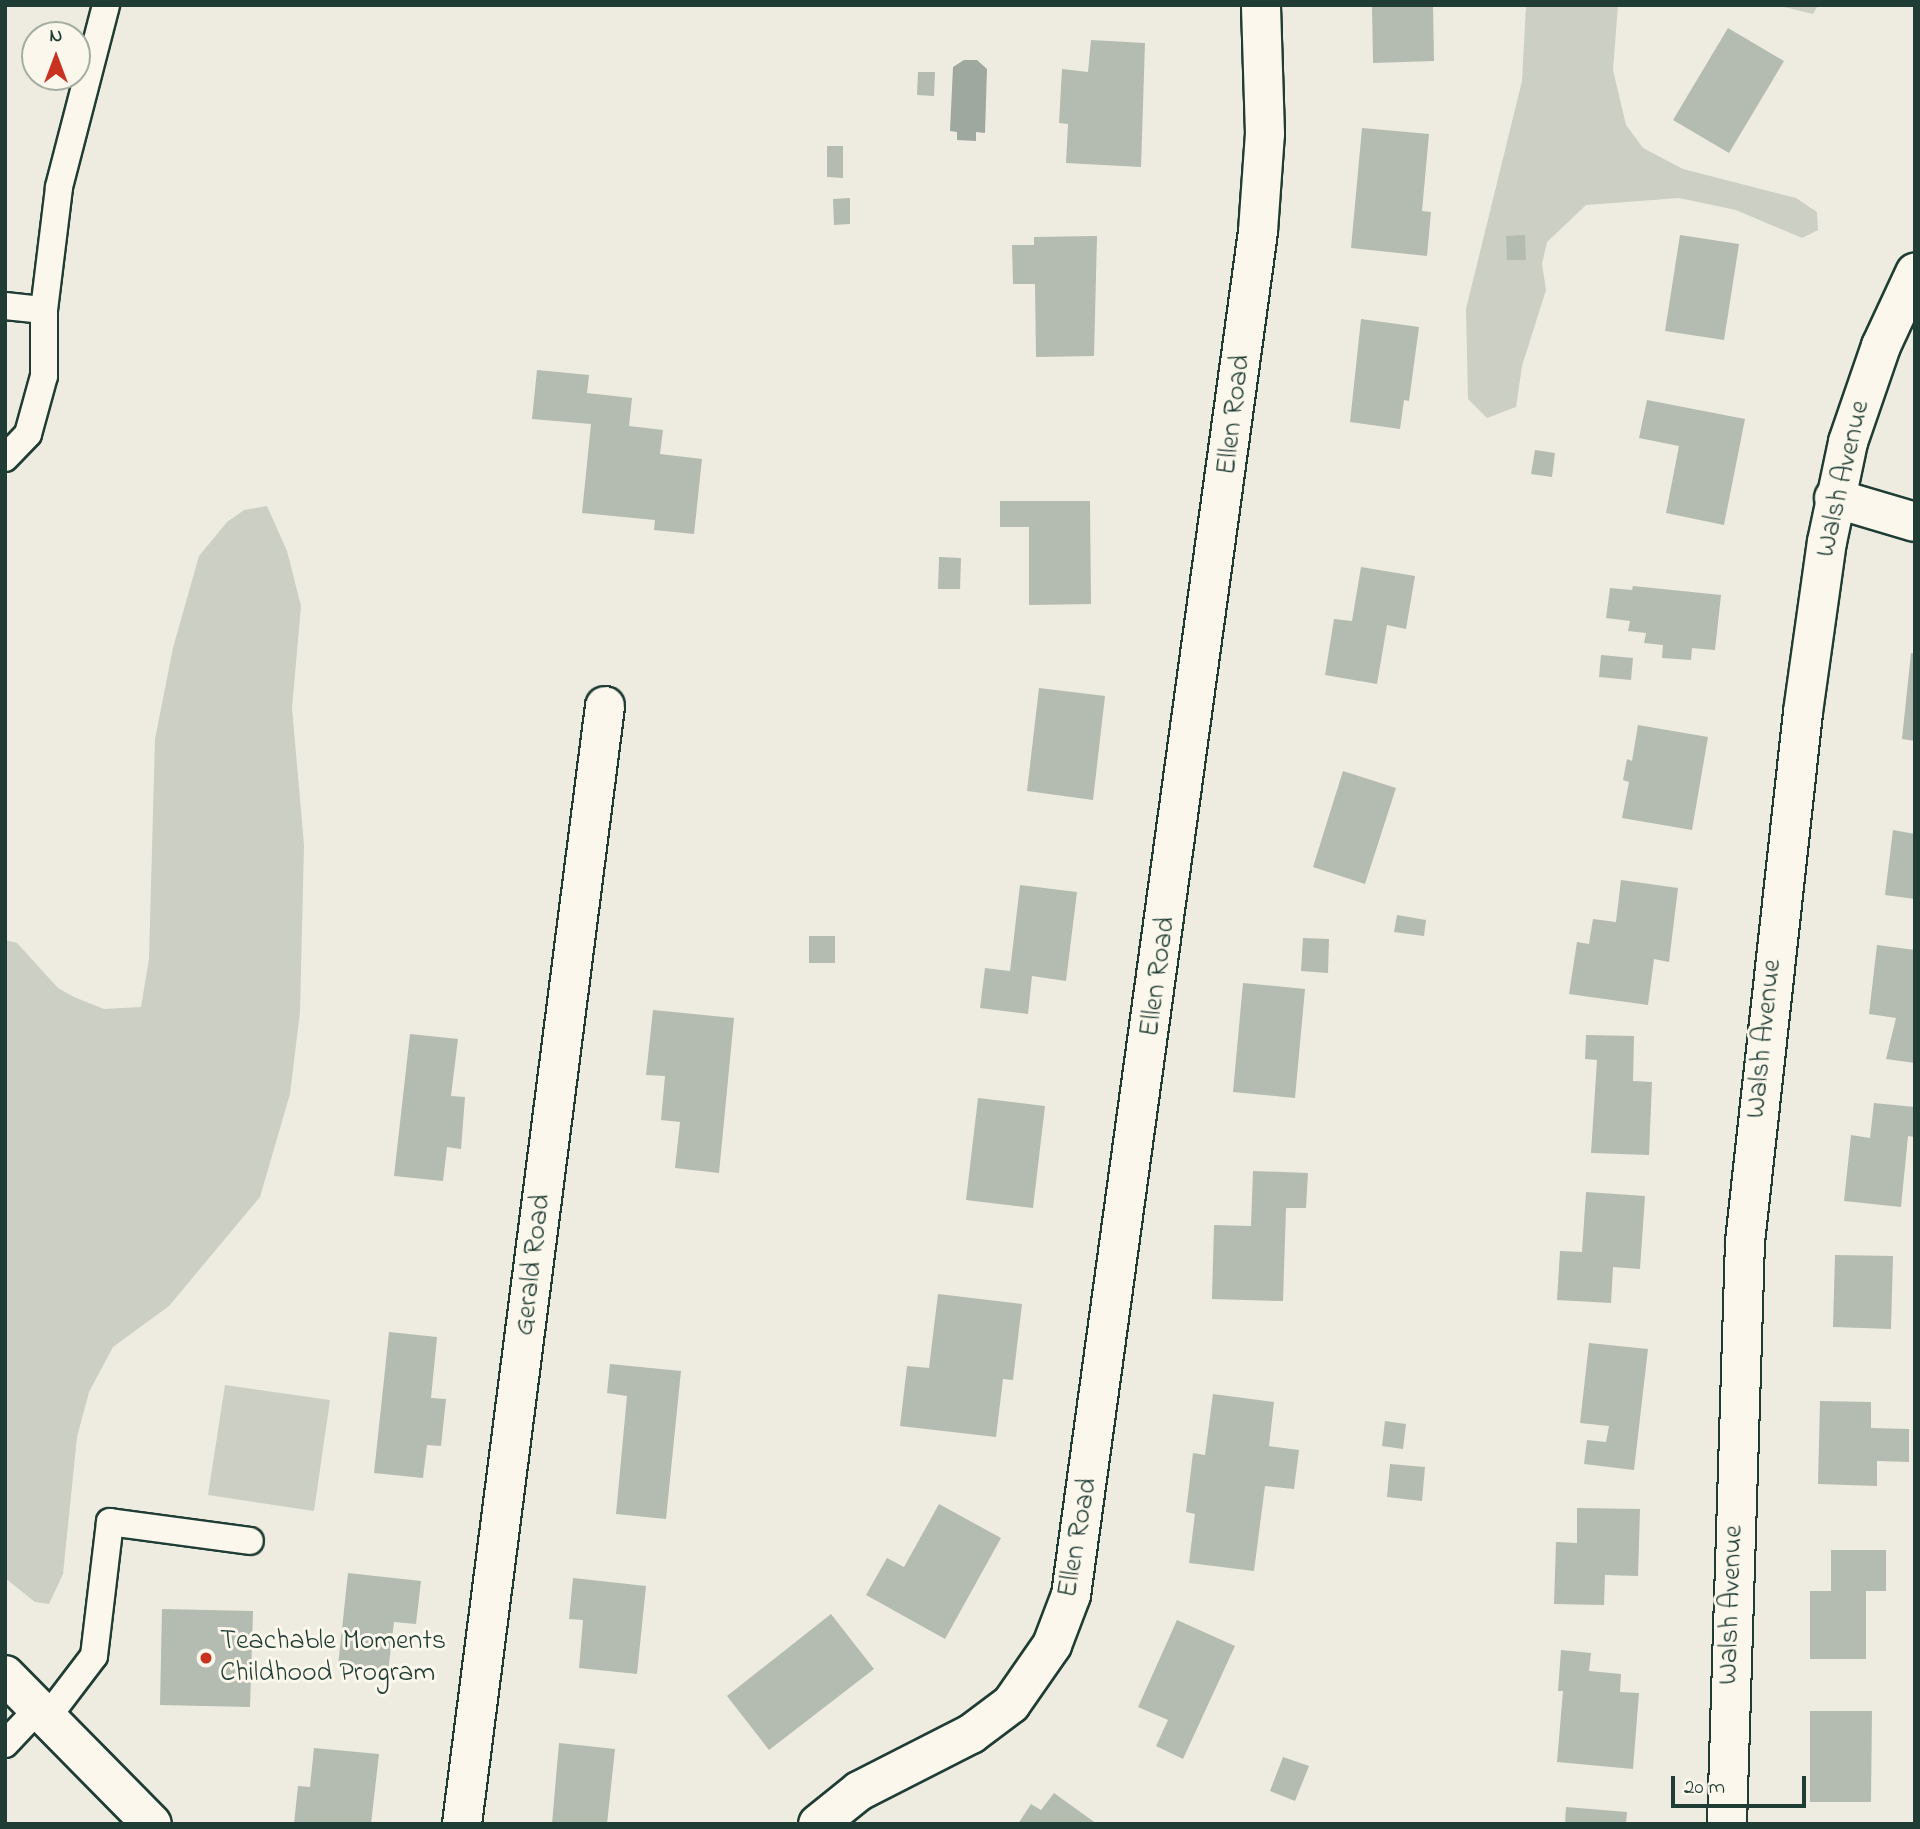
<!DOCTYPE html>
<style>
body{margin:0}
#map{position:relative;width:1920px;height:1829px;overflow:hidden;background:#eeece1;font-family:"Indie Flower",sans-serif}
div>[style]{position:absolute}
.green>*{inset:0;background:#cbcfc4}
.water>*{inset:0;background:#9fa89f}
.building>*{inset:0;background:#b4bbb0}
.roads{filter:drop-shadow(2px 0 #1f3d34) drop-shadow(-2px 0 #1f3d34) drop-shadow(0 2px #1f3d34) drop-shadow(0 -2px #1f3d34)}
.lane>*{height:26px;margin:-13px;padding:0 13px;transform-origin:13px;border-radius:13px;background:#fbf7ec}
.street>*{height:38px;margin:-19px;padding:0 19px;transform-origin:19px;border-radius:19px;background:#fbf7ec}
.primary>*{height:38px;margin:-19px;padding:0 19px;transform-origin:19px;border-radius:19px;background:#fbf7ec}
.dots>*{width:19px;height:19px;translate:-50% -50%;box-sizing:border-box;border:4px solid #fbf7ec;border-radius:50%}
span{translate:-50% -50%;white-space:nowrap;text-align:center;line-height:1.15;-webkit-text-stroke:6px #fbf7ec;paint-order:stroke}
.street-label{font-size:28px;color:#1f3d34}
.poi-label{font-size:28px;color:#1f3d34}
.left{translate:0 -50%;text-align:left}
.frame{position:absolute;inset:0;border:7px solid #1f3d34;pointer-events:none}
.north{position:absolute;left:21px;top:21px;width:70px;height:70px;box-sizing:border-box;background:#fbf7ec;border:2px solid #a3ada2;border-radius:50%;rotate:0deg;font-size:19px;font-weight:700;line-height:28px;text-align:center;color:#1f3d34}
.north::after{content:'';display:block;margin:auto;width:24px;height:32px;background:#c8321e;clip-path:polygon(50% 0,100% 100%,50% 72%,0 100%)}
.scale{position:absolute;left:1671px;top:1776px;width:135px;height:32px;box-sizing:border-box;border:4px solid #1f3d34;border-top:0;padding-left:9px;font-size:21px;line-height:24px;white-space:nowrap;color:#1f3d34;-webkit-text-stroke:5px #fbf7ec;paint-order:stroke}
</style>
<div id="map">
<div class="green">
<i style="clip-path:polygon(1526px 5px,1618px 5px,1613px 70px,1626px 125px,1643px 148px,1683px 169px,1796px 198px,1817px 212px,1818px 230px,1802px 238px,1736px 210px,1679px 198px,1586px 205px,1547px 242px,1542px 264px,1546px 290px,1522px 366px,1516px 407px,1487px 418px,1468px 399px,1466px 309px,1522px 81px)"></i>
<i style="clip-path:polygon(1776px 5px,1818px 5px,1813px 14px)"></i>
<i style="clip-path:polygon(267px 506px,287px 551px,301px 606px,292px 708px,304px 845px,300px 1012px,290px 1094px,260px 1197px,169px 1306px,113px 1347px,89px 1392px,77px 1437px,63px 1574px,49px 1604px,35px 1602px,5px 1578px,5px 940px,17px 943px,58px 988px,74px 997px,104px 1009px,141px 1007px,149px 959px,155px 739px,173px 648px,199px 556px,227px 522px,244px 510px)"></i>
<i style="clip-path:polygon(225px 1385px,330px 1400px,314px 1511px,208px 1495px)"></i>
</div>
<div class="water">
<i style="clip-path:polygon(964px 60px,977px 60px,987px 69px,985px 133px,976px 132px,976px 141px,957px 140px,957px 132px,950px 131px,953px 67px)"></i>
</div>
<div class="building">
<i style="clip-path:polygon(1372px 5px,1433px 5px,1434px 61px,1373px 63px)"></i>
<i style="clip-path:polygon(1728px 28px,1784px 61px,1729px 153px,1673px 120px)"></i>
<i style="clip-path:polygon(1091px 40px,1145px 43px,1141px 167px,1066px 163px,1068px 124px,1059px 123px,1062px 69px,1088px 72px)"></i>
<i style="clip-path:polygon(918px 72px,935px 72px,934px 96px,917px 95px)"></i>
<i style="clip-path:polygon(1362px 128px,1429px 134px,1422px 211px,1431px 212px,1427px 256px,1351px 248px)"></i>
<i style="clip-path:polygon(827px 146px,843px 146px,843px 178px,827px 177px)"></i>
<i style="clip-path:polygon(850px 198px,850px 224px,834px 225px,833px 199px)"></i>
<i style="clip-path:polygon(1525px 235px,1526px 260px,1507px 260px,1506px 236px)"></i>
<i style="clip-path:polygon(1680px 235px,1739px 244px,1724px 340px,1665px 331px)"></i>
<i style="clip-path:polygon(1097px 236px,1094px 356px,1036px 357px,1035px 284px,1013px 284px,1012px 245px,1034px 245px,1034px 237px)"></i>
<i style="clip-path:polygon(1361px 319px,1419px 327px,1409px 401px,1404px 400px,1400px 429px,1350px 422px)"></i>
<i style="clip-path:polygon(537px 370px,589px 375px,587px 393px,632px 398px,629px 426px,663px 430px,660px 454px,702px 459px,694px 534px,654px 530px,655px 520px,582px 513px,591px 424px,532px 419px)"></i>
<i style="clip-path:polygon(1647px 400px,1745px 419px,1724px 525px,1666px 513px,1679px 446px,1639px 438px)"></i>
<i style="clip-path:polygon(1535px 450px,1555px 453px,1552px 477px,1531px 474px)"></i>
<i style="clip-path:polygon(1000px 501px,1090px 501px,1091px 604px,1029px 605px,1029px 527px,1000px 527px)"></i>
<i style="clip-path:polygon(939px 557px,961px 558px,960px 589px,938px 589px)"></i>
<i style="clip-path:polygon(1361px 567px,1415px 576px,1406px 629px,1387px 625px,1377px 684px,1325px 675px,1334px 619px,1352px 621px)"></i>
<i style="clip-path:polygon(1633px 586px,1721px 595px,1715px 650px,1692px 648px,1691px 660px,1662px 658px,1663px 645px,1644px 643px,1646px 633px,1628px 631px,1630px 621px,1606px 618px,1610px 588px,1632px 590px)"></i>
<i style="clip-path:polygon(1911px 653px,1915px 654px,1915px 741px,1902px 739px)"></i>
<i style="clip-path:polygon(1601px 655px,1633px 658px,1631px 680px,1599px 677px)"></i>
<i style="clip-path:polygon(1039px 688px,1105px 696px,1093px 800px,1027px 791px)"></i>
<i style="clip-path:polygon(1638px 725px,1708px 737px,1692px 830px,1622px 818px,1629px 782px,1623px 780px,1627px 759px,1632px 761px)"></i>
<i style="clip-path:polygon(1343px 771px,1396px 788px,1365px 884px,1313px 867px)"></i>
<i style="clip-path:polygon(1893px 830px,1915px 834px,1915px 899px,1885px 895px)"></i>
<i style="clip-path:polygon(1621px 880px,1678px 888px,1669px 962px,1654px 959px,1648px 1005px,1569px 994px,1577px 942px,1589px 944px,1593px 919px,1616px 922px)"></i>
<i style="clip-path:polygon(1020px 885px,1077px 892px,1066px 981px,1032px 976px,1028px 1014px,980px 1008px,985px 968px,1010px 971px)"></i>
<i style="clip-path:polygon(1397px 915px,1426px 920px,1424px 936px,1394px 932px)"></i>
<i style="clip-path:polygon(809px 936px,835px 936px,835px 963px,809px 963px)"></i>
<i style="clip-path:polygon(1303px 938px,1329px 939px,1328px 973px,1301px 971px)"></i>
<i style="clip-path:polygon(1877px 945px,1915px 950px,1915px 1063px,1886px 1059px,1896px 1018px,1869px 1014px)"></i>
<i style="clip-path:polygon(1243px 983px,1305px 989px,1295px 1098px,1233px 1092px)"></i>
<i style="clip-path:polygon(653px 1010px,734px 1018px,719px 1173px,675px 1168px,680px 1122px,661px 1120px,665px 1076px,646px 1075px)"></i>
<i style="clip-path:polygon(410px 1034px,458px 1039px,451px 1096px,465px 1097px,461px 1149px,447px 1147px,443px 1181px,394px 1176px)"></i>
<i style="clip-path:polygon(1586px 1035px,1634px 1036px,1633px 1081px,1652px 1082px,1649px 1155px,1591px 1153px,1597px 1060px,1585px 1059px)"></i>
<i style="clip-path:polygon(978px 1098px,1045px 1106px,1033px 1208px,966px 1200px)"></i>
<i style="clip-path:polygon(1874px 1103px,1915px 1107px,1915px 1137px,1908px 1136px,1901px 1207px,1844px 1201px,1851px 1135px,1870px 1138px)"></i>
<i style="clip-path:polygon(1253px 1171px,1308px 1173px,1306px 1208px,1286px 1208px,1283px 1301px,1212px 1299px,1214px 1225px,1251px 1226px)"></i>
<i style="clip-path:polygon(1586px 1192px,1645px 1196px,1640px 1269px,1613px 1267px,1611px 1303px,1557px 1300px,1560px 1251px,1582px 1252px)"></i>
<i style="clip-path:polygon(1835px 1255px,1893px 1256px,1891px 1329px,1833px 1327px)"></i>
<i style="clip-path:polygon(938px 1294px,1022px 1304px,1013px 1380px,1003px 1379px,996px 1437px,900px 1426px,907px 1366px,929px 1368px)"></i>
<i style="clip-path:polygon(389px 1332px,437px 1337px,431px 1398px,446px 1399px,441px 1446px,427px 1445px,423px 1478px,374px 1473px)"></i>
<i style="clip-path:polygon(1589px 1343px,1648px 1349px,1634px 1470px,1584px 1464px,1587px 1440px,1606px 1442px,1609px 1426px,1580px 1423px)"></i>
<i style="clip-path:polygon(610px 1364px,681px 1371px,666px 1519px,616px 1514px,627px 1396px,607px 1393px)"></i>
<i style="clip-path:polygon(1213px 1394px,1274px 1402px,1269px 1446px,1299px 1450px,1294px 1489px,1265px 1486px,1254px 1571px,1189px 1563px,1195px 1514px,1186px 1512px,1193px 1453px,1205px 1455px)"></i>
<i style="clip-path:polygon(1820px 1401px,1871px 1402px,1871px 1428px,1909px 1429px,1909px 1462px,1877px 1461px,1877px 1486px,1818px 1484px)"></i>
<i style="clip-path:polygon(1385px 1421px,1406px 1424px,1403px 1449px,1382px 1446px)"></i>
<i style="clip-path:polygon(1390px 1464px,1425px 1467px,1422px 1501px,1387px 1497px)"></i>
<i style="clip-path:polygon(939px 1504px,1001px 1538px,945px 1639px,866px 1595px,887px 1558px,904px 1567px)"></i>
<i style="clip-path:polygon(1577px 1508px,1640px 1509px,1638px 1576px,1605px 1575px,1604px 1605px,1554px 1604px,1556px 1542px,1577px 1543px)"></i>
<i style="clip-path:polygon(1831px 1550px,1886px 1550px,1886px 1591px,1866px 1591px,1866px 1659px,1810px 1659px,1810px 1591px,1831px 1591px)"></i>
<i style="clip-path:polygon(348px 1573px,421px 1581px,416px 1624px,394px 1622px,388px 1672px,338px 1666px)"></i>
<i style="clip-path:polygon(573px 1578px,646px 1586px,637px 1674px,579px 1668px,583px 1620px,569px 1619px)"></i>
<i style="clip-path:polygon(162px 1609px,253px 1611px,250px 1707px,160px 1705px)"></i>
<i style="clip-path:polygon(831px 1614px,874px 1669px,769px 1750px,727px 1696px)"></i>
<i style="clip-path:polygon(1177px 1620px,1235px 1646px,1183px 1759px,1156px 1746px,1168px 1720px,1138px 1707px)"></i>
<i style="clip-path:polygon(1561px 1650px,1591px 1653px,1589px 1671px,1621px 1674px,1620px 1692px,1639px 1693px,1633px 1769px,1557px 1762px,1563px 1691px,1558px 1691px)"></i>
<i style="clip-path:polygon(1810px 1711px,1872px 1711px,1871px 1802px,1810px 1802px)"></i>
<i style="clip-path:polygon(559px 1743px,615px 1749px,607px 1824px,552px 1824px)"></i>
<i style="clip-path:polygon(314px 1748px,379px 1754px,371px 1824px,294px 1824px,298px 1786px,310px 1787px)"></i>
<i style="clip-path:polygon(1283px 1757px,1309px 1766px,1295px 1801px,1270px 1791px)"></i>
<i style="clip-path:polygon(1054px 1793px,1097px 1824px,1018px 1824px,1031px 1804px,1041px 1810px)"></i>
<i style="clip-path:polygon(1566px 1807px,1627px 1812px,1626px 1824px,1565px 1824px)"></i>
</div>
<div class="roads">
<div class="lane">
<i style="left:5px;top:306px;width:39px;rotate:6deg"></i>
<i style="left:44px;top:310px;width:124px;rotate:-83deg"></i>
<i style="left:59px;top:187px;width:188px;rotate:-75.5deg"></i>
<i style="left:5px;top:458px;width:33px;rotate:-46deg"></i>
<i style="left:28px;top:434px;width:60px;rotate:-74.6deg"></i>
<i style="left:44px;top:376px;width:66px;rotate:-90deg"></i>
<i style="left:46px;top:1719px;width:79px;rotate:-52.7deg"></i>
<i style="left:94px;top:1656px;width:135px;rotate:-83.2deg"></i>
<i style="left:110px;top:1522px;width:141px;rotate:7.7deg"></i>
<i style="left:5px;top:1744px;width:47px;rotate:-46.7deg"></i>
</div>
<div class="street">
<i style="left:1834px;top:498px;width:84px;rotate:16.5deg"></i>
<i style="left:462px;top:1824px;width:1127px;rotate:-82.71deg"></i>
<i style="left:818px;top:1824px;width:53px;rotate:-38.8deg"></i>
<i style="left:859px;top:1791px;width:126px;rotate:-27deg"></i>
<i style="left:971px;top:1734px;width:50px;rotate:-36.9deg"></i>
<i style="left:1011px;top:1704px;width:72px;rotate:-55.2deg"></i>
<i style="left:1052px;top:1645px;width:53px;rotate:-69.2deg"></i>
<i style="left:1071px;top:1595px;width:1377px;rotate:-82.19deg"></i>
<i style="left:1258px;top:231px;width:97px;rotate:-85.9deg"></i>
<i style="left:1265px;top:134px;width:129px;rotate:-91.8deg"></i>
<i style="left:1727px;top:1824px;width:582px;rotate:-88.23deg"></i>
<i style="left:1745px;top:1242px;width:533px;rotate:-83.75deg"></i>
<i style="left:1803px;top:712px;width:172px;rotate:-82deg"></i>
<i style="left:1827px;top:542px;width:102px;rotate:-78.1deg"></i>
<i style="left:1848px;top:442px;width:102px;rotate:-71deg"></i>
<i style="left:1881px;top:346px;width:81px;rotate:-65deg"></i>
</div>
<div class="primary">
<i style="left:5px;top:1675px;width:209px;rotate:45.4deg"></i>
</div>
</div>
<div class="dots">
<i style="left:206px;top:1658px;background:#c8321e"></i>
</div>
<div class="street-label">
<span style="left:1235px;top:415px;rotate:-83deg">Ellen Road</span>
<span style="left:1844px;top:479px;rotate:-77deg">Walsh Avenue</span>
<span style="left:1159px;top:977px;rotate:-82deg">Ellen Road</span>
<span style="left:1765px;top:1039px;rotate:-84deg">Walsh Avenue</span>
<span style="left:534px;top:1265px;rotate:-83deg">Gerald Road</span>
<span style="left:1079px;top:1538px;rotate:-80deg">Ellen Road</span>
<span style="left:1732px;top:1605px;rotate:-88deg">Walsh Avenue</span>
</div>
<div class="poi-label">
<span class="left" style="left:220px;top:1658px">Teachable Moments<br>Childhood Program</span>
</div>
<div class="frame"></div>
<div class="north">N</div>
<div class="scale">20 m</div>
</div>
